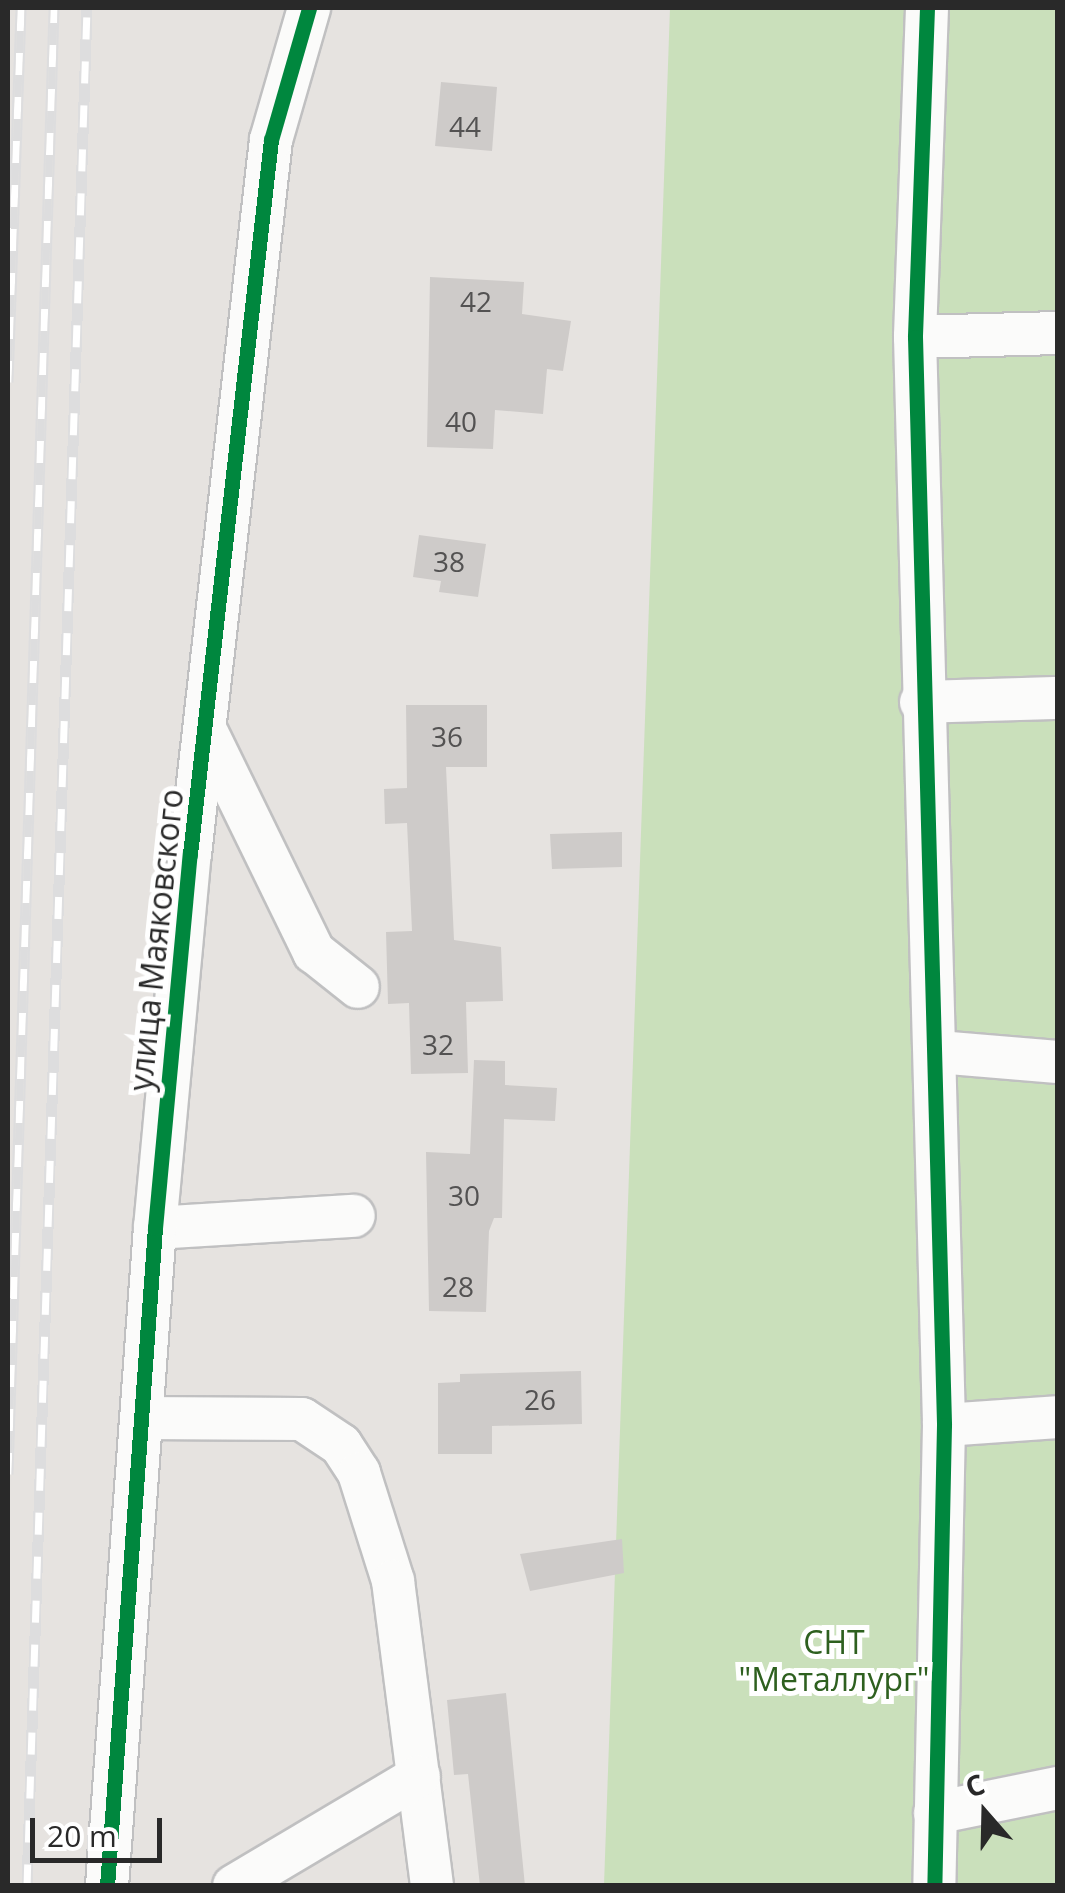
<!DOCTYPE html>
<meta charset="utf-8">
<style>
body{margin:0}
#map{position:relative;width:1065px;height:1893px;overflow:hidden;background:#e6e3e0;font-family:"Open Sans",sans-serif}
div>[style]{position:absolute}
.green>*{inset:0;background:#cae0bb}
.building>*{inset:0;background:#cecbc9}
.roads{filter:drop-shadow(2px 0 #c0c0c1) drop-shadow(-2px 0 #c0c0c1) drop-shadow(0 2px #c0c0c1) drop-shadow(0 -2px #c0c0c1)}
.minor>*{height:42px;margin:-21px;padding:0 21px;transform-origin:21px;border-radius:21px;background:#fbfbfa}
.rail>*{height:11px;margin-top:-5.5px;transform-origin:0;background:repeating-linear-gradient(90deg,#fff 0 22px,#ddddde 0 44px);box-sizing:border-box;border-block:2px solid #ddddde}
.cycleway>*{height:15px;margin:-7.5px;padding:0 7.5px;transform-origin:7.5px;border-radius:7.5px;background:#00873e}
span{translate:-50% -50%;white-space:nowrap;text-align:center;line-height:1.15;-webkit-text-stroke:10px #fff;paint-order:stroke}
.number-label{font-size:28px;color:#535252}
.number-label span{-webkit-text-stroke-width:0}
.street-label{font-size:32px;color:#292929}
.park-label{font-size:32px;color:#2e601f}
.frame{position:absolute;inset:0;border:10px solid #292929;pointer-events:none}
.north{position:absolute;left:935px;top:1763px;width:100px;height:100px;-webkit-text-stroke:8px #fff;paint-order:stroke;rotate:340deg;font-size:28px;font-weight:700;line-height:40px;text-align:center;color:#292929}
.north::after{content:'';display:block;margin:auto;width:35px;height:45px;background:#292929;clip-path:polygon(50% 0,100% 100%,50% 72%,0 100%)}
.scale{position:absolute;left:30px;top:1818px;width:132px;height:45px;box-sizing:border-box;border:5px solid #292929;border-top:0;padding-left:12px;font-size:30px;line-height:35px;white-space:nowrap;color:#292929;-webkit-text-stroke:8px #fff;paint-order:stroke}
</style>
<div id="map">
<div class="green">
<i style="clip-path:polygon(670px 8px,1057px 8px,1057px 1885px,604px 1885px)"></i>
</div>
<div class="building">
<i style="clip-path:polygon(441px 82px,497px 87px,492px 151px,435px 146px)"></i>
<i style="clip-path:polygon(430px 277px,524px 282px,522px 314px,571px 321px,563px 371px,547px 369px,543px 414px,495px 410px,493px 449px,427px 447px)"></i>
<i style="clip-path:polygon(419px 535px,486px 544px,478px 597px,439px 592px,441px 581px,413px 577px)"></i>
<i style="clip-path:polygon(406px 705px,487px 705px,487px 767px,446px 767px,454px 940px,501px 947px,503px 1001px,466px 1002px,468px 1073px,411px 1074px,409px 1003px,388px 1004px,386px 932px,412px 931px,407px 823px,385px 824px,384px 789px,407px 788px)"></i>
<i style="clip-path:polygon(622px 832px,622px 867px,552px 869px,550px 834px)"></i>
<i style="clip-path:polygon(474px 1060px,505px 1061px,505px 1085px,557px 1088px,555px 1121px,504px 1119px,502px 1218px,494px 1218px,489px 1231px,486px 1312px,429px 1311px,426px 1152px,470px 1154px)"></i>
<i style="clip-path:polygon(581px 1371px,582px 1424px,492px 1426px,492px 1454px,438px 1454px,438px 1383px,460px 1382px,460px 1374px)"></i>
<i style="clip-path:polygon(622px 1539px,624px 1573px,530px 1591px,520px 1554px)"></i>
<i style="clip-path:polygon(506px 1693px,525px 1886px,480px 1886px,468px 1774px,454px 1775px,447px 1700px)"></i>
</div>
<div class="roads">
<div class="minor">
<i style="left:927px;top:8px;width:329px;rotate:92.1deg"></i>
<i style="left:915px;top:337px;width:1088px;rotate:88.47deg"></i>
<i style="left:944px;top:1425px;width:461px;rotate:91.2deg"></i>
<i style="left:915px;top:337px;width:143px;rotate:-1.6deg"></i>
<i style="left:921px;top:702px;width:137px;rotate:-1.7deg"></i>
<i style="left:208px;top:735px;width:242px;rotate:64deg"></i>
<i style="left:314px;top:952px;width:56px;rotate:38.5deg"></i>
<i style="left:938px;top:1052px;width:120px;rotate:4.8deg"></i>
<i style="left:155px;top:1228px;width:199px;rotate:-3.5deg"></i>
<i style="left:141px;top:1418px;width:161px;rotate:0.4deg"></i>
<i style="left:302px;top:1419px;width:47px;rotate:33.7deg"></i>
<i style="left:341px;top:1445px;width:33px;rotate:57deg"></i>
<i style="left:359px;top:1473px;width:113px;rotate:72.5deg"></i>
<i style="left:393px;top:1581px;width:307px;rotate:82.7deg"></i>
<i style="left:944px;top:1425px;width:114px;rotate:-4deg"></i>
<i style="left:935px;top:1813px;width:126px;rotate:-11.5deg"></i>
<i style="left:107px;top:1886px;width:660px;rotate:-85.83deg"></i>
<i style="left:155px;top:1228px;width:376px;rotate:-84.7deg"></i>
<i style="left:190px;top:854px;width:719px;rotate:-83.53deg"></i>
<i style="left:271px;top:140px;width:137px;rotate:-73.9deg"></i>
<i style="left:234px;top:1886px;width:215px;rotate:-30.7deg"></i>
</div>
</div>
<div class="rail">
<i style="left:8px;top:382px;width:374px;rotate:-88deg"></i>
<i style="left:8px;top:1474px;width:1467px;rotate:-88.2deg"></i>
<i style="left:27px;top:1886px;width:1879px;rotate:-88.17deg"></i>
</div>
<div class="cycleway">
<i style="left:927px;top:8px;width:329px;rotate:92.1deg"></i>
<i style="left:915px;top:337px;width:1088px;rotate:88.47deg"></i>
<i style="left:944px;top:1425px;width:461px;rotate:91.2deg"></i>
<i style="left:107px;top:1886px;width:660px;rotate:-85.83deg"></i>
<i style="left:155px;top:1228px;width:376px;rotate:-84.7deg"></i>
<i style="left:190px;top:854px;width:719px;rotate:-83.53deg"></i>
<i style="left:271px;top:140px;width:137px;rotate:-73.9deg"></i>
</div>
<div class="number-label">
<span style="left:465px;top:126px">44</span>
<span style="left:476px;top:301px">42</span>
<span style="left:461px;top:421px">40</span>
<span style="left:449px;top:561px">38</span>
<span style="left:447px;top:736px">36</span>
<span style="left:438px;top:1044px">32</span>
<span style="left:464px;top:1195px">30</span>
<span style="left:458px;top:1286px">28</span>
<span style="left:540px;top:1399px">26</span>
</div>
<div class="street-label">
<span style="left:156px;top:940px;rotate:-84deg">улица Маяковского</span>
</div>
<div class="park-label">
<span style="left:834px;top:1661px">СНТ<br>"Металлург"</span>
</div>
<div class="frame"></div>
<div class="north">С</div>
<div class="scale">20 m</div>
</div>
